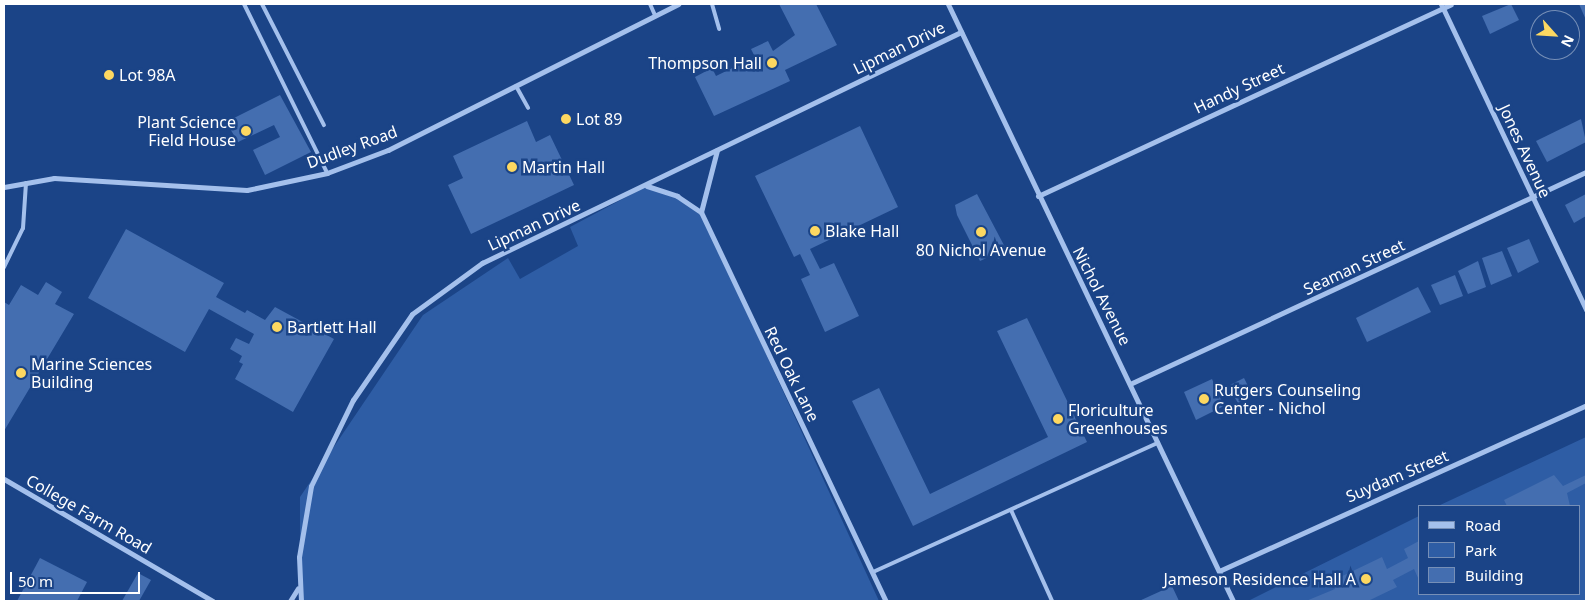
<!DOCTYPE html>
<style>
body{margin:0}
#map{position:relative;width:1590px;height:605px;overflow:hidden;background:#1b4487;font-family:"Noto Sans",sans-serif}
div>[style]{position:absolute}
.green>*{inset:0;background:#2e5da5}
.building>*{inset:0;background:#446eb0}
.lane>*{height:4px;margin:-2px;padding:0 2px;transform-origin:2px;border-radius:2px;background:#a4c0ec}
.street>*{height:5px;margin:-2.5px;padding:0 2.5px;transform-origin:2.5px;border-radius:2.5px;background:#a4c0ec}
.dots>*{width:14px;height:14px;translate:-50% -50%;box-sizing:border-box;border:2px solid #1b4487;border-radius:50%}
span{translate:-50% -50%;white-space:nowrap;text-align:center;line-height:1.15;-webkit-text-stroke:5px #1b4487;paint-order:stroke}
.street-label{font-size:16px;color:#fff}
.poi-label{font-size:16px;color:#fff}
.right{translate:-100% -50%;text-align:right}
.left{translate:0 -50%;text-align:left}
.frame{position:absolute;inset:0;border:5px solid #fff;pointer-events:none}
.legend{position:absolute;left:1418px;top:505px;width:162px;height:90px;box-sizing:border-box;background:#1b4487;border:1px solid #768fb7;margin:0;padding:6px 9px;list-style:none;font-size:15px;color:#fff}
.legend li{display:flex;align-items:center;gap:10px;height:25px}
.legend b{width:25px;border:1px solid #768fb7}
.north{position:absolute;left:1530px;top:10px;width:50px;height:50px;box-sizing:border-box;background:#1b4487;border:1px solid #768fb7;border-radius:50%;rotate:116deg;font-size:14px;font-weight:700;line-height:20px;text-align:center;color:#fff}
.north::after{content:'';display:block;margin:auto;width:18px;height:22px;background:#fdd861;clip-path:polygon(50% 0,100% 100%,50% 72%,0 100%)}
.scale{position:absolute;left:10px;top:572px;width:130px;height:22px;box-sizing:border-box;border:2px solid #fff;border-top:0;padding-left:6px;font-size:15px;line-height:18px;white-space:nowrap;color:#fff;-webkit-text-stroke:4px #1b4487;paint-order:stroke}
</style>
<div id="map">
<div class="green">
<i style="clip-path:polygon(647px 186px,677px 196px,701px 212px,879px 601px,300px 601px,300px 497px,423px 315px,508px 258px,520px 279px,578px 246px,570px 227px)"></i>
<i style="clip-path:polygon(1586px 437px,1586px 601px,1248px 601px,1419px 516px,1419px 594px,1579px 594px,1579px 506px,1438px 506px)"></i>
</div>
<div class="building">
<i style="clip-path:polygon(779px 4px,816px 4px,837px 45px,785px 70px,790px 81px,714px 116px,695px 77px,712px 68px,716px 76px,755px 57px,751px 49px,768px 41px,773px 51px,795px 35px)"></i>
<i style="clip-path:polygon(1511px 4px,1519px 20px,1490px 34px,1482px 16px)"></i>
<i style="clip-path:polygon(1579px 4px,1586px 4px,1586px 20px)"></i>
<i style="clip-path:polygon(280px 95px,311px 152px,265px 175px,253px 150px,280px 137px,274px 125px,238px 142px,226px 122px)"></i>
<i style="clip-path:polygon(1581px 119px,1586px 142px,1547px 162px,1536px 141px)"></i>
<i style="clip-path:polygon(527px 121px,536px 142px,550px 135px,574px 185px,471px 234px,448px 185px,463px 178px,453px 156px)"></i>
<i style="clip-path:polygon(860px 126px,898px 207px,810px 249px,820px 269px,834px 263px,859px 316px,825px 332px,801px 279px,810px 275px,800px 254px,794px 257px,755px 176px)"></i>
<i style="clip-path:polygon(977px 194px,1006px 249px,1007px 254px,998px 259px,995px 254px,980px 261px,957px 215px,955px 205px)"></i>
<i style="clip-path:polygon(1586px 194px,1586px 216px,1574px 223px,1565px 205px)"></i>
<i style="clip-path:polygon(126px 229px,224px 283px,216px 297px,245px 313px,247px 310px,265px 320px,275px 307px,334px 339px,293px 412px,235px 379px,243px 364px,239px 362px,242px 356px,230px 349px,236px 338px,249px 344px,254px 334px,209px 309px,185px 352px,88px 298px)"></i>
<i style="clip-path:polygon(1529px 239px,1539px 262px,1518px 273px,1507px 248px)"></i>
<i style="clip-path:polygon(1502px 251px,1512px 276px,1491px 285px,1482px 258px)"></i>
<i style="clip-path:polygon(1478px 261px,1486px 287px,1468px 294px,1458px 271px)"></i>
<i style="clip-path:polygon(1455px 275px,1463px 296px,1440px 305px,1431px 285px)"></i>
<i style="clip-path:polygon(46px 282px,62px 292px,55px 304px,74px 314px,4px 431px,4px 302px,9px 305px,21px 285px,38px 295px)"></i>
<i style="clip-path:polygon(1418px 287px,1431px 312px,1367px 342px,1356px 318px)"></i>
<i style="clip-path:polygon(1027px 318px,1087px 442px,913px 526px,852px 401px,879px 388px,930px 494px,1048px 437px,997px 331px)"></i>
<i style="clip-path:polygon(1244px 378px,1253px 396px,1238px 403px,1228px 386px)"></i>
<i style="clip-path:polygon(1212px 379px,1224px 406px,1196px 420px,1184px 392px)"></i>
<i style="clip-path:polygon(1554px 475px,1563px 486px,1586px 475px,1586px 483px,1567px 493px,1570px 506px,1507px 506px,1504px 500px)"></i>
<i style="clip-path:polygon(1419px 541px,1419px 580px,1414px 569px,1393px 580px,1397px 587px,1368px 601px,1306px 601px,1335px 589px,1332px 581px,1382px 557px,1387px 569px,1408px 558px,1404px 549px)"></i>
<i style="clip-path:polygon(40px 558px,87px 582px,77px 601px,17px 601px)"></i>
<i style="clip-path:polygon(138px 573px,151px 580px,139px 601px,122px 601px)"></i>
<i style="clip-path:polygon(1172px 586px,1179px 601px,1139px 601px)"></i>
</div>
<div class="lane">
<i style="left:244px;top:4px;width:188px;rotate:63.8deg"></i>
<i style="left:262px;top:4px;width:136px;rotate:62.9deg"></i>
<i style="left:650px;top:4px;width:12px;rotate:66deg"></i>
<i style="left:712px;top:4px;width:26px;rotate:74deg"></i>
<i style="left:516px;top:86px;width:25px;rotate:61deg"></i>
<i style="left:4px;top:267px;width:43px;rotate:-64deg"></i>
<i style="left:23px;top:228px;width:45px;rotate:-86.2deg"></i>
<i style="left:1011px;top:510px;width:100px;rotate:65.7deg"></i>
<i style="left:873px;top:572px;width:313px;rotate:-24.4deg"></i>
</div>
<div class="street">
<i style="left:948px;top:4px;width:662px;rotate:64.48deg"></i>
<i style="left:1441px;top:4px;width:339px;rotate:64.6deg"></i>
<i style="left:647px;top:186px;width:32px;rotate:18deg"></i>
<i style="left:677px;top:196px;width:29px;rotate:34deg"></i>
<i style="left:701px;top:212px;width:431px;rotate:64.6deg"></i>
<i style="left:4px;top:187px;width:51px;rotate:-10.2deg"></i>
<i style="left:54px;top:178px;width:193px;rotate:3.6deg"></i>
<i style="left:247px;top:190px;width:82px;rotate:-12deg"></i>
<i style="left:327px;top:173px;width:65px;rotate:-20.7deg"></i>
<i style="left:388px;top:150px;width:325px;rotate:-26.7deg"></i>
<i style="left:1038px;top:196px;width:455px;rotate:-24.9deg"></i>
<i style="left:701px;top:212px;width:64px;rotate:-75.5deg"></i>
<i style="left:1132px;top:383px;width:501px;rotate:-24.93deg"></i>
<i style="left:4px;top:479px;width:242px;rotate:30.3deg"></i>
<i style="left:1219px;top:571px;width:403px;rotate:-24.3deg"></i>
<i style="left:290px;top:601px;width:15px;rotate:-58deg"></i>
<i style="left:301px;top:601px;width:44px;rotate:-92.6deg"></i>
<i style="left:299px;top:557px;width:72px;rotate:-80.4deg"></i>
<i style="left:311px;top:486px;width:96px;rotate:-64deg"></i>
<i style="left:353px;top:400px;width:104px;rotate:-55.5deg"></i>
<i style="left:412px;top:314px;width:87px;rotate:-36.1deg"></i>
<i style="left:482px;top:263px;width:532px;rotate:-25.75deg"></i>
</div>
<div class="dots">
<i style="left:772px;top:63px;background:#fdd861"></i>
<i style="left:109px;top:75px;background:#fdd861"></i>
<i style="left:566px;top:119px;background:#fdd861"></i>
<i style="left:246px;top:131px;background:#fdd861"></i>
<i style="left:512px;top:167px;background:#fdd861"></i>
<i style="left:815px;top:231px;background:#fdd861"></i>
<i style="left:981px;top:232px;background:#fdd861"></i>
<i style="left:277px;top:327px;background:#fdd861"></i>
<i style="left:21px;top:373px;background:#fdd861"></i>
<i style="left:1204px;top:399px;background:#fdd861"></i>
<i style="left:1058px;top:419px;background:#fdd861"></i>
<i style="left:1366px;top:579px;background:#fdd861"></i>
</div>
<div class="street-label">
<span style="left:899px;top:48px;rotate:-26deg">Lipman Drive</span>
<span style="left:1239px;top:88px;rotate:-25deg">Handy Street</span>
<span style="left:352px;top:147px;rotate:-20deg">Dudley Road</span>
<span style="left:1525px;top:151px;rotate:65deg">Jones Avenue</span>
<span style="left:534px;top:225px;rotate:-25deg">Lipman Drive</span>
<span style="left:1354px;top:267px;rotate:-25deg">Seaman Street</span>
<span style="left:1102px;top:296px;rotate:63deg">Nichol Avenue</span>
<span style="left:792px;top:374px;rotate:64deg">Red Oak Lane</span>
<span style="left:1397px;top:476px;rotate:-23deg">Suydam Street</span>
<span style="left:89px;top:514px;rotate:30deg">College Farm Road</span>
</div>
<div class="poi-label">
<span class="right" style="left:762px;top:63px">Thompson Hall</span>
<span class="left" style="left:119px;top:75px">Lot 98A</span>
<span class="left" style="left:576px;top:119px">Lot 89</span>
<span class="right" style="left:236px;top:131px">Plant Science<br>Field House</span>
<span class="left" style="left:522px;top:167px">Martin Hall</span>
<span class="left" style="left:825px;top:231px">Blake Hall</span>
<span style="left:981px;top:250px">80 Nichol Avenue</span>
<span class="left" style="left:287px;top:327px">Bartlett Hall</span>
<span class="left" style="left:31px;top:373px">Marine Sciences<br>Building</span>
<span class="left" style="left:1214px;top:399px">Rutgers Counseling<br>Center - Nichol</span>
<span class="left" style="left:1068px;top:419px">Floriculture<br>Greenhouses</span>
<span class="right" style="left:1356px;top:579px">Jameson Residence Hall A</span>
</div>
<div class="frame"></div>
<ul class="legend">
<li><b style="height:6px;background:#a4c0ec"></b>Road</li>
<li><b style="height:14px;background:#2e5da5"></b>Park</li>
<li><b style="height:14px;background:#446eb0"></b>Building</li>
</ul>
<div class="north">N</div>
<div class="scale">50 m</div>
</div>
